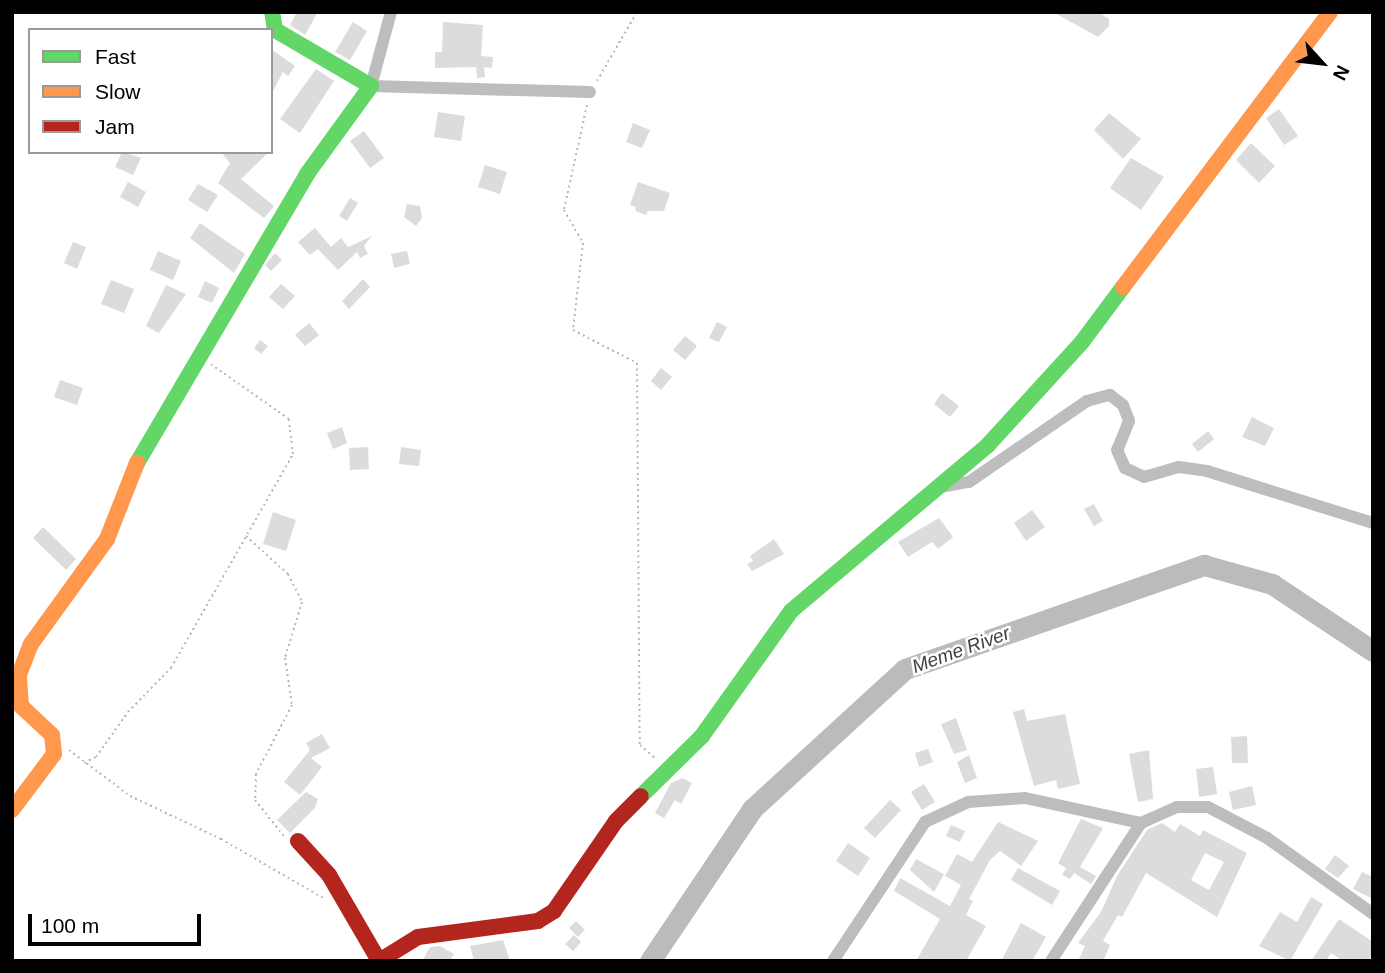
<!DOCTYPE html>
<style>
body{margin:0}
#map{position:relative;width:1385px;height:973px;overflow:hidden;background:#fff;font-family:Arial,sans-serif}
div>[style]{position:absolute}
.river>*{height:21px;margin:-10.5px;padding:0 10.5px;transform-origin:10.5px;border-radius:10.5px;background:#bbb}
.building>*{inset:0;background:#dcdcdc}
.path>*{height:2px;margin-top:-1px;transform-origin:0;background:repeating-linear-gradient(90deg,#b8b8b8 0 2px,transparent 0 5.5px)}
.street>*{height:12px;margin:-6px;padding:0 6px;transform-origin:6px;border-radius:6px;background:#bdbdbd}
.fast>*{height:16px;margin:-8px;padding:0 8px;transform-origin:8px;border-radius:8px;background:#63d668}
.slow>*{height:16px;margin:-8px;padding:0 8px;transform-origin:8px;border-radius:8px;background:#ff974d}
.jam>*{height:16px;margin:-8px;padding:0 8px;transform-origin:8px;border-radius:8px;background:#b3261e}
span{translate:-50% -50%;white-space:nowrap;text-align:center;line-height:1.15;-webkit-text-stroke:5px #fff;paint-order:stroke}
.water-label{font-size:19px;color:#3f3f3f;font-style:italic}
.frame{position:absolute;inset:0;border:14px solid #000;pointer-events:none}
.legend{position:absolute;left:28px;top:28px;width:245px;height:126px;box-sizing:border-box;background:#fff;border:2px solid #999;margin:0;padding:9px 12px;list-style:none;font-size:21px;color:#000}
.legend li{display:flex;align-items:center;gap:14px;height:35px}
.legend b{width:35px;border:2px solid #999}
.north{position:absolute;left:1287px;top:28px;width:70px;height:70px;-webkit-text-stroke:5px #fff;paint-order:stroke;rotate:117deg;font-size:19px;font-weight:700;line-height:28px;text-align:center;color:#000}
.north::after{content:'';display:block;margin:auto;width:24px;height:32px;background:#000;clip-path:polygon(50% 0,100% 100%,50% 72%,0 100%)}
.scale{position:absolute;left:28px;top:914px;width:173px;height:32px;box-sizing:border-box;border:4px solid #000;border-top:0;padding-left:9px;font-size:21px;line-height:24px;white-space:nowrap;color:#000;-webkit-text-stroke:5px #fff;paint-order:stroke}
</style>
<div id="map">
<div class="river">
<i style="left:650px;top:961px;width:183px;rotate:-56.1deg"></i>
<i style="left:752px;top:809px;width:207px;rotate:-42.5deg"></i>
<i style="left:905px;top:669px;width:317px;rotate:-19.2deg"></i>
<i style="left:1204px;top:565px;width:71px;rotate:15.6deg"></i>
<i style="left:1272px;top:584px;width:121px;rotate:33.6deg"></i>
</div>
<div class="building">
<i style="clip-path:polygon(297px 12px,318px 12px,305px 35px,290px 25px)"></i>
<i style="clip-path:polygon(1053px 12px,1098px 12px,1109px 19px,1109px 26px,1098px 37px)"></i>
<i style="clip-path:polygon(353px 22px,367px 31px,350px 60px,335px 52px)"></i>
<i style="clip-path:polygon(443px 22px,483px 25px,481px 56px,493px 57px,492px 68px,484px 67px,485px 77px,477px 78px,476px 67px,435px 68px,435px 52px,442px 52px)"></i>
<i style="clip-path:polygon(271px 49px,295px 66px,288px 76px,283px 72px,271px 95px)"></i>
<i style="clip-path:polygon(316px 69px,334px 81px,300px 133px,280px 119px)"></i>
<i style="clip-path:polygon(1279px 109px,1298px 136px,1284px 145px,1266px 118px)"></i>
<i style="clip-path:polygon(438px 112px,465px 116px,461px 141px,434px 137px)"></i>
<i style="clip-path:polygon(1109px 113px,1141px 139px,1123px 159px,1094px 130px)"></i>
<i style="clip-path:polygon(633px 123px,650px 130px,642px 148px,626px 142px)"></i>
<i style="clip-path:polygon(364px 131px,384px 158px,370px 168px,350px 141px)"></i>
<i style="clip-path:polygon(1251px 143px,1275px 166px,1259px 183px,1236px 160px)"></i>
<i style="clip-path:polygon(122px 152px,141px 158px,133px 175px,115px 167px)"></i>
<i style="clip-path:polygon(221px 152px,269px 152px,241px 179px,274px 206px,264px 218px,218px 183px,230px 163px)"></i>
<i style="clip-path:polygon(1131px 158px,1164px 177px,1141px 210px,1110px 188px)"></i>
<i style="clip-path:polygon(485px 165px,507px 172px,500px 194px,478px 187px)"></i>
<i style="clip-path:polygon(128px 182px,146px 192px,138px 207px,120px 197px)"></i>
<i style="clip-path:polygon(638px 182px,670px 193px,664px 211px,648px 211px,646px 215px,635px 211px,636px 207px,630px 205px)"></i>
<i style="clip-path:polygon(198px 184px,218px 195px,207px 212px,188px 200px)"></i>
<i style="clip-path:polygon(350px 198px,358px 203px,347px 221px,339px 216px)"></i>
<i style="clip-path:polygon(407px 204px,420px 206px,422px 218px,416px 226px,404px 217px)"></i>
<i style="clip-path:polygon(200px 223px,245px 254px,234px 273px,190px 238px)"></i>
<i style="clip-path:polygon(315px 228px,331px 247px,341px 238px,348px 247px,372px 236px,364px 246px,368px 254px,360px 258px,357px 252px,338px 270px,318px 249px,310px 255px,298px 242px)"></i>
<i style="clip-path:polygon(73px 242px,86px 247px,77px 269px,64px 263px)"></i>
<i style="clip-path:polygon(158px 251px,181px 261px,173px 280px,150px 270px)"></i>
<i style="clip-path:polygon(407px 251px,410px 264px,394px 268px,391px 254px)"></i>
<i style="clip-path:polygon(275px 253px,282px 260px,271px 271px,265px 265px)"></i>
<i style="clip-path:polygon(363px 279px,370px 287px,349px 309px,342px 301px)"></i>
<i style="clip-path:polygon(111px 280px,134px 289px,124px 313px,101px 304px)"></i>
<i style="clip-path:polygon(205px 281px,219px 288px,212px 303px,198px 297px)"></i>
<i style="clip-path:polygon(281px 284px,295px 296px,283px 309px,269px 297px)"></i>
<i style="clip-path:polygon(166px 285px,186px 294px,159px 333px,146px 326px)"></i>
<i style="clip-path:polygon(717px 322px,727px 327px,719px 342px,709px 338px)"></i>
<i style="clip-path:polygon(309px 323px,319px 335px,305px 346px,295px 335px)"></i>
<i style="clip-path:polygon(685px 336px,697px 346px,685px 360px,673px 350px)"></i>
<i style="clip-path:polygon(260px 340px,268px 346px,261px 354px,254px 348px)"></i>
<i style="clip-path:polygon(661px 368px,672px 377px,661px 390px,651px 381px)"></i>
<i style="clip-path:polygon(60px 380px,83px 388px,77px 405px,54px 397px)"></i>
<i style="clip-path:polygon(942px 393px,959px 406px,950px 417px,934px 404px)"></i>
<i style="clip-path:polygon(1252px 417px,1274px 428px,1265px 446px,1242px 437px)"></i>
<i style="clip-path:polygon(342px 427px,347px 443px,333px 449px,327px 433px)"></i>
<i style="clip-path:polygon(1208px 431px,1214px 439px,1198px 452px,1192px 444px)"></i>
<i style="clip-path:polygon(368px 447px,369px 469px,350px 470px,349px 448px)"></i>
<i style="clip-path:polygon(401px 447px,421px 450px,419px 466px,399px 464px)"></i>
<i style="clip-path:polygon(1094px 504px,1103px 521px,1094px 526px,1084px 509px)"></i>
<i style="clip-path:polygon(1032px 510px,1045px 527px,1026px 541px,1014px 523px)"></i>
<i style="clip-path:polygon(273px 512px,296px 520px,286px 551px,263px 544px)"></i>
<i style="clip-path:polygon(939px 518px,953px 537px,938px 549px,932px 542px,908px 557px,898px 542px)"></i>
<i style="clip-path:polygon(43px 527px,76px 559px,66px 570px,33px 538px)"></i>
<i style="clip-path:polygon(774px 539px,784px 554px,752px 571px,747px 564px,753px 561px,750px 556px)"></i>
<i style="clip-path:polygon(1024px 709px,1027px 721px,1065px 714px,1080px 784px,1058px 789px,1056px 780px,1034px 786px,1013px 712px)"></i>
<i style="clip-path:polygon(956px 718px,967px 750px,954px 754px,941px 724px)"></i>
<i style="clip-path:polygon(322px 734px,330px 748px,311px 758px,322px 767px,300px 795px,284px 782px,310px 750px,306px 743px)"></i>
<i style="clip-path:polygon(1247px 736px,1248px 763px,1232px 763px,1231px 737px)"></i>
<i style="clip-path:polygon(928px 749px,933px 762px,919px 767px,915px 753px)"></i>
<i style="clip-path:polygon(1149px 750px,1153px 799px,1138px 802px,1129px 754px)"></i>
<i style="clip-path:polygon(969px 755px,977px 778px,965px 783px,957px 762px)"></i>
<i style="clip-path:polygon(1213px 767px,1217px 794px,1199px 797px,1196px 769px)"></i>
<i style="clip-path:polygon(683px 778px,692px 783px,681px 804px,675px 800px,664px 818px,655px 813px,671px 783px)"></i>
<i style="clip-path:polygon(924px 784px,935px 802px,922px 810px,911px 792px)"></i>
<i style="clip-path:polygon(1252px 786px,1256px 805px,1233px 810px,1229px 792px)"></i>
<i style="clip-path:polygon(306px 792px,318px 799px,315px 808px,290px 833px,277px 820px)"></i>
<i style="clip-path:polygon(890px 800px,901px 810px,875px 838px,864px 828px)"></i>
<i style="clip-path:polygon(1081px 819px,1103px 828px,1080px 867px,1096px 876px,1091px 884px,1074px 873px,1070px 879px,1062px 875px,1066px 868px,1058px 863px)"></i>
<i style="clip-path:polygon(998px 822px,1038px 841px,1021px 866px,1000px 851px,990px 860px,969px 899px,973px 901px,966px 915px,986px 926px,966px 961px,916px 961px,940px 919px,894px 891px,900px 878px,950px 906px,961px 885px,945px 876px,957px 854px,972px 862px)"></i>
<i style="clip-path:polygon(evenodd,1162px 823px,1175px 832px,1180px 824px,1200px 836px,1203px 830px,1247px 853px,1217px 917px,1146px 873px,1122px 917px,1118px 915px,1103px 941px,1110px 945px,1103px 961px,1078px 961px,1085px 946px,1078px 943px,1101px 912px,1117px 876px,1147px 830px,1162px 823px,1205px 853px,1224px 862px,1209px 890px,1191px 880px,1205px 853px)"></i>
<i style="clip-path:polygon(951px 825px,965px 831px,960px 842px,946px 836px)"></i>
<i style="clip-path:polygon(848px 843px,870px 858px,858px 876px,836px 861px)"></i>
<i style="clip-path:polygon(1335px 855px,1349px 866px,1338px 878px,1325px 869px)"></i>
<i style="clip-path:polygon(916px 859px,944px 874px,934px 892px,910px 870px)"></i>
<i style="clip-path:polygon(1018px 868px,1060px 891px,1052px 905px,1011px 880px)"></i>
<i style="clip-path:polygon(1362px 872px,1373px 877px,1373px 899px,1353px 889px)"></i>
<i style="clip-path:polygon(1311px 897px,1323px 904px,1290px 961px,1259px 946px,1280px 912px,1297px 922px)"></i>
<i style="clip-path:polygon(1339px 919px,1373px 942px,1370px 961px,1343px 961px,1331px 953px,1326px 961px,1311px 961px)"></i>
<i style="clip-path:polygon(576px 921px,585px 930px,578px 937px,569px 928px)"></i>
<i style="clip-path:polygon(1021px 923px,1046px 937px,1032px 961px,1001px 961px)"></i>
<i style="clip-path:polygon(574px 935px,581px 942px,573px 951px,565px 944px)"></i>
<i style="clip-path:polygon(503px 940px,510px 961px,474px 961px,470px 946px)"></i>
<i style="clip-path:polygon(440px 946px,454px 954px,450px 961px,422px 961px,430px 947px)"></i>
</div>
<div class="path">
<i style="left:597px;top:81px;width:80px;rotate:-59.9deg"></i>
<i style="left:587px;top:105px;width:107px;rotate:102.4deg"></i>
<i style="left:564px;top:210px;width:38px;rotate:60deg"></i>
<i style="left:583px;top:243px;width:88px;rotate:96.6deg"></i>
<i style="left:573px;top:330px;width:72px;rotate:27.3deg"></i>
<i style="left:637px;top:363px;width:382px;rotate:89.6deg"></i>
<i style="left:640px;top:745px;width:21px;rotate:41deg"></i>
<i style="left:246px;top:536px;width:57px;rotate:42.1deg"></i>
<i style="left:288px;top:574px;width:31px;rotate:63deg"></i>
<i style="left:302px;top:602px;width:59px;rotate:106.9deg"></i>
<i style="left:285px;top:658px;width:48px;rotate:81.5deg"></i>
<i style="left:292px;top:705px;width:78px;rotate:117.6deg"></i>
<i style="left:256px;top:774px;width:26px;rotate:92deg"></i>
<i style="left:255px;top:800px;width:46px;rotate:51.1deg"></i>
<i style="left:69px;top:750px;width:76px;rotate:37deg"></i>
<i style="left:130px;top:796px;width:101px;rotate:25.3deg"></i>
<i style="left:221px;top:839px;width:118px;rotate:30deg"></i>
<i style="left:84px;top:763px;width:13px;rotate:-27deg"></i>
<i style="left:96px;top:757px;width:55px;rotate:-54.6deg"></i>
<i style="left:128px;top:712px;width:62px;rotate:-45.7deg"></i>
<i style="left:171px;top:668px;width:246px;rotate:-60.3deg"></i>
<i style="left:293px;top:454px;width:35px;rotate:-97deg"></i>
<i style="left:289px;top:419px;width:98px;rotate:-145deg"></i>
</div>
<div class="street">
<i style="left:391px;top:12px;width:77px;rotate:105.1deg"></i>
<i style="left:371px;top:86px;width:219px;rotate:1.6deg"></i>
<i style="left:940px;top:487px;width:29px;rotate:-10deg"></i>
<i style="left:969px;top:482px;width:143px;rotate:-34.5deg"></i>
<i style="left:1087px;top:401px;width:24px;rotate:-15deg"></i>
<i style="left:1110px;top:395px;width:16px;rotate:38deg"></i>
<i style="left:1123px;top:405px;width:17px;rotate:69deg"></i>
<i style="left:1129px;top:421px;width:31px;rotate:112deg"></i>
<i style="left:1117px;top:450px;width:20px;rotate:66deg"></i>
<i style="left:1125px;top:468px;width:21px;rotate:25deg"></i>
<i style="left:1144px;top:477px;width:36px;rotate:-16deg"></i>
<i style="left:1179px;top:467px;width:28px;rotate:8deg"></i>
<i style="left:1207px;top:471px;width:174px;rotate:17.4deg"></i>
<i style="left:833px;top:961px;width:167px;rotate:-56.5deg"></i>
<i style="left:925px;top:822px;width:47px;rotate:-24.9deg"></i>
<i style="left:968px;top:802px;width:57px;rotate:-4deg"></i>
<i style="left:1025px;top:798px;width:119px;rotate:12.2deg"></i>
<i style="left:1051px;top:961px;width:165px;rotate:-56.9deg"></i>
<i style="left:1141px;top:823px;width:39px;rotate:-24deg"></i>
<i style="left:1177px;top:807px;width:31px"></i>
<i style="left:1208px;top:807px;width:67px;rotate:27.7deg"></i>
<i style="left:1267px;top:838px;width:130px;rotate:35.6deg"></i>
</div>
<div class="fast">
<i style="left:137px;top:463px;width:335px;rotate:-59.5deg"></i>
<i style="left:307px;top:174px;width:109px;rotate:-54deg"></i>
<i style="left:371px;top:86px;width:111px;rotate:-149.7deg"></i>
<i style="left:275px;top:30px;width:18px;rotate:-99deg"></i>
<i style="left:641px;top:796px;width:86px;rotate:-44.5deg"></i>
<i style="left:702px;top:736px;width:153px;rotate:-54.5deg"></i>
<i style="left:791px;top:611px;width:258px;rotate:-40.1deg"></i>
<i style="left:988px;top:445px;width:139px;rotate:-47.6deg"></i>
<i style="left:1082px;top:342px;width:69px;rotate:-53.3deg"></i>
</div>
<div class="slow">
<i style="left:1123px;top:287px;width:344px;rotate:-53deg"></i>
<i style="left:12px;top:810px;width:70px;rotate:-53.1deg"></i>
<i style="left:54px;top:754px;width:19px;rotate:-96deg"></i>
<i style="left:52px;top:735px;width:42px;rotate:-136.9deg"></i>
<i style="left:21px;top:706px;width:31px;rotate:-94deg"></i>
<i style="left:19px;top:675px;width:33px;rotate:-69deg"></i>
<i style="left:31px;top:644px;width:130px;rotate:-54.1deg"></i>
<i style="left:107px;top:539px;width:82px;rotate:-68.5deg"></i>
</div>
<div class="jam">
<i style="left:298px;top:841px;width:46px;rotate:47.6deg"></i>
<i style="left:329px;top:875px;width:99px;rotate:59.8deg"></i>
<i style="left:379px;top:961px;width:46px;rotate:-31.6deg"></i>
<i style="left:418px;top:937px;width:121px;rotate:-7.6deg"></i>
<i style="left:538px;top:921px;width:19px;rotate:-32deg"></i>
<i style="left:554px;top:911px;width:109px;rotate:-55.4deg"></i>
<i style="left:616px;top:821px;width:35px;rotate:-45deg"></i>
</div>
<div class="water-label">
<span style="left:961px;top:650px;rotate:-20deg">Meme River</span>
</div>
<div class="frame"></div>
<ul class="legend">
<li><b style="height:9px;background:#63d668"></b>Fast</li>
<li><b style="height:9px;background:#ff974d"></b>Slow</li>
<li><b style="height:9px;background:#b3261e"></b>Jam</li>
</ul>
<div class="north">N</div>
<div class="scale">100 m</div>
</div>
